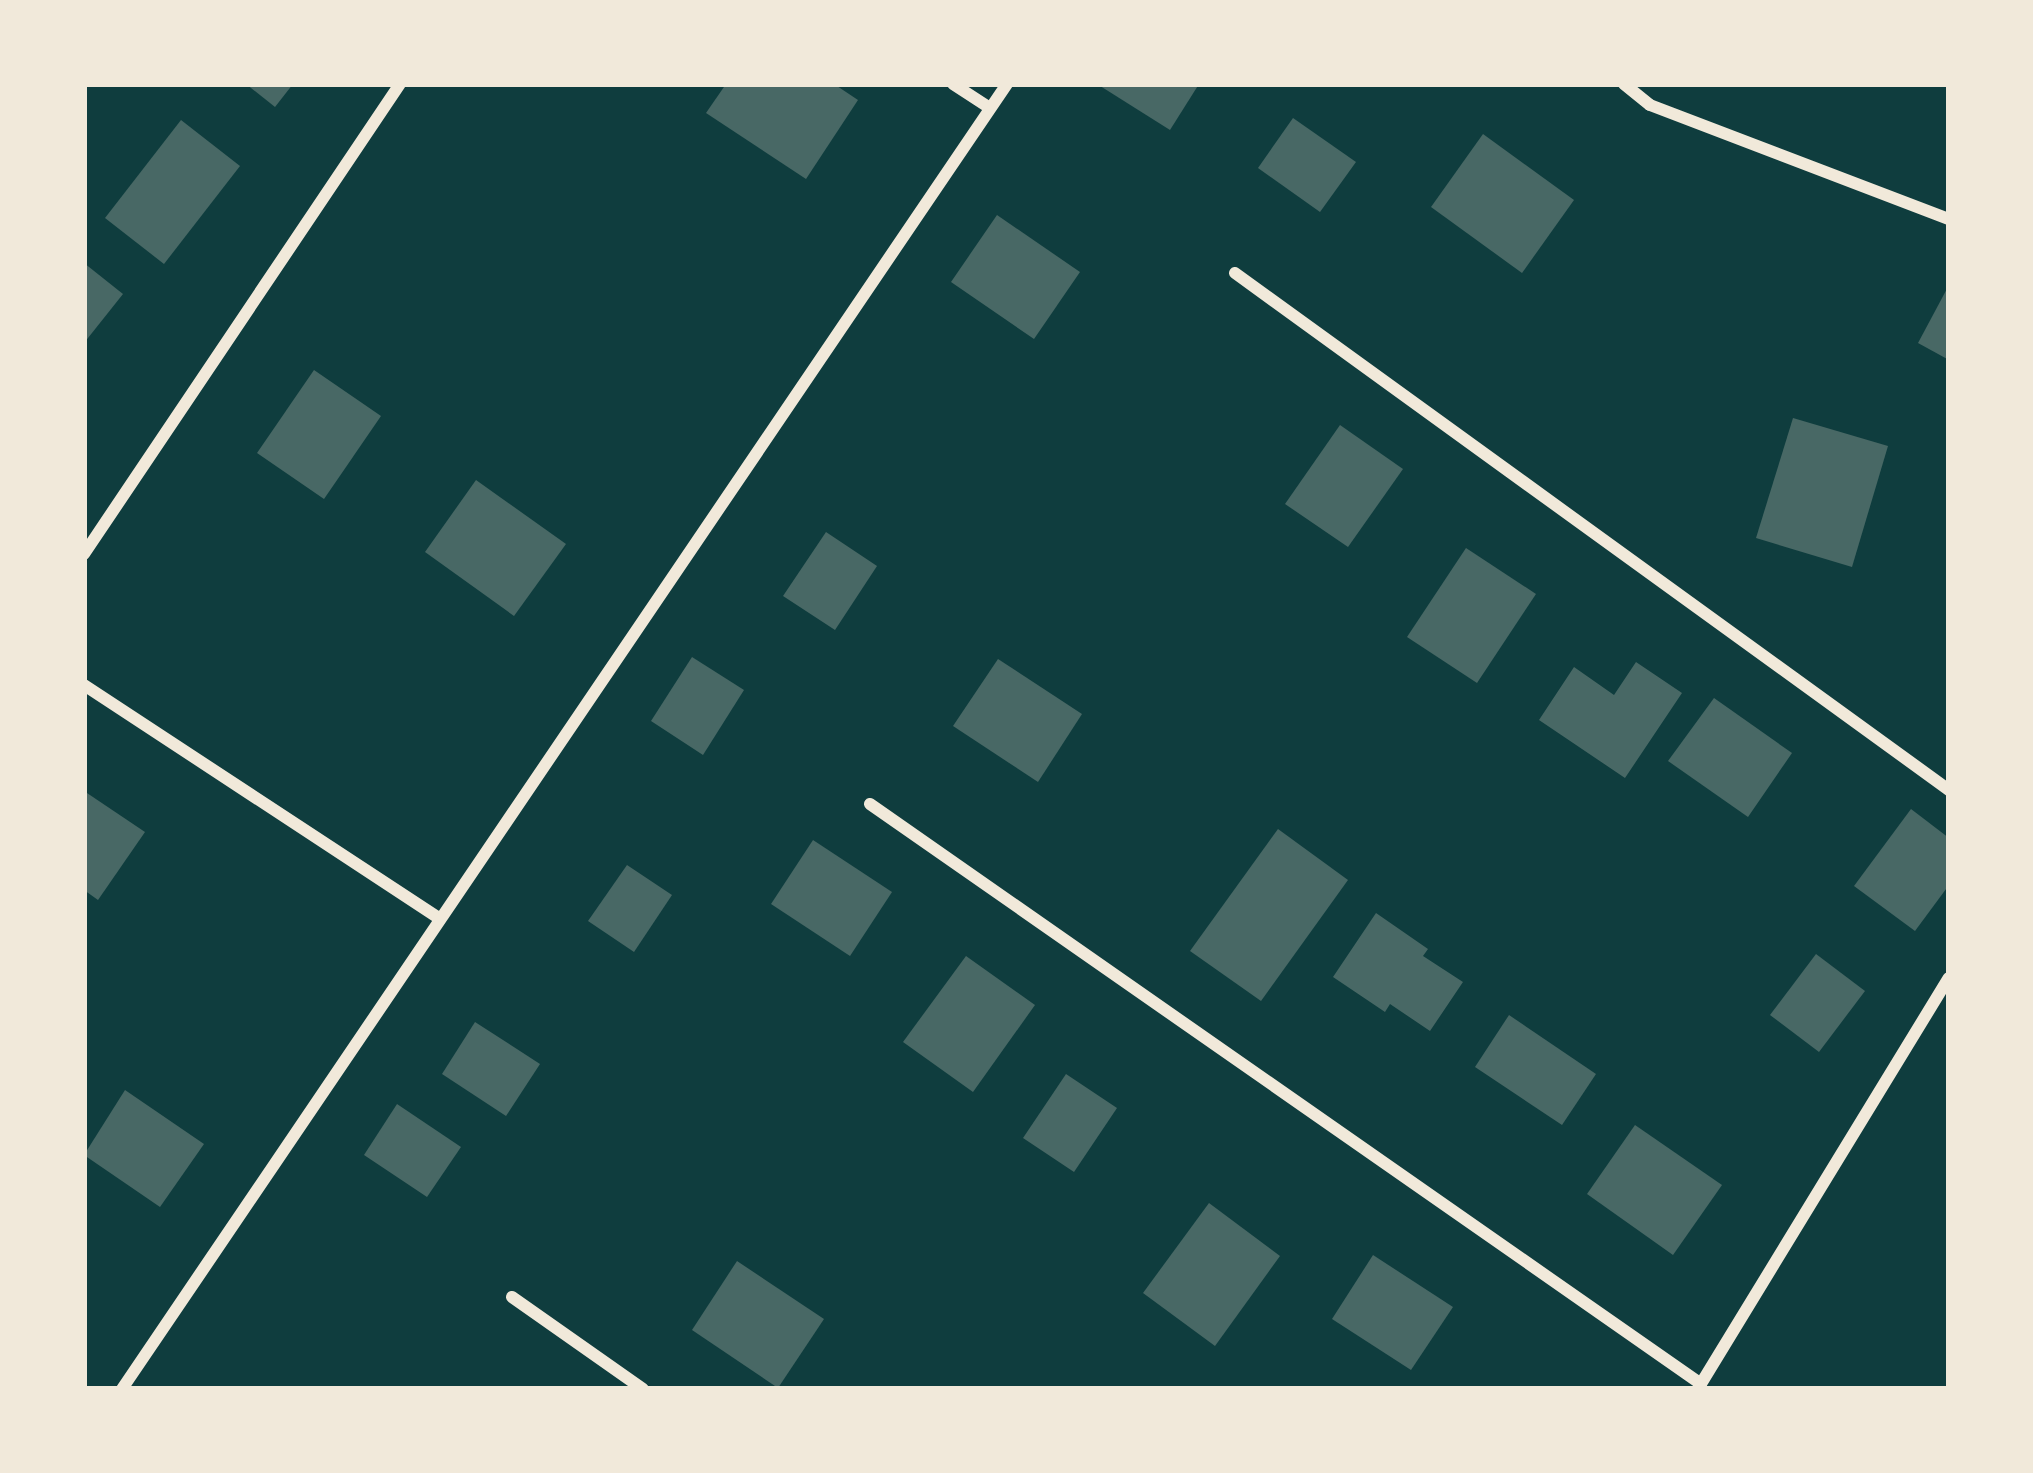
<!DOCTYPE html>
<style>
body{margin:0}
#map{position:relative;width:2033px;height:1473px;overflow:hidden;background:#0f3d3e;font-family:"Roboto Serif",serif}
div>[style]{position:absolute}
.building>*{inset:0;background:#486865}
.minor>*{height:12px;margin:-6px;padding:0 6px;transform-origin:6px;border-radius:6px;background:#f1e9da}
span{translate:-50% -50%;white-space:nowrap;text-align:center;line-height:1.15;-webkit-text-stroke:9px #f1e9da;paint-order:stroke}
.frame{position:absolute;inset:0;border:87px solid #f1e9da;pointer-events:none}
</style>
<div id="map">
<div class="building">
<i style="clip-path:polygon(246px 84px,293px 84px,275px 107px)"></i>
<i style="clip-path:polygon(726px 84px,834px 84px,858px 100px,806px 179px,706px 113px)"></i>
<i style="clip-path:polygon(1097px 84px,1199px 84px,1170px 130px)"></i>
<i style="clip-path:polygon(1293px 118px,1356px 162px,1320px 212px,1258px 168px)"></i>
<i style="clip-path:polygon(181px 120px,240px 166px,164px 264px,105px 218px)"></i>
<i style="clip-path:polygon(1483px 134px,1574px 200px,1522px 273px,1431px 207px)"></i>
<i style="clip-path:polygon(997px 215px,1080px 272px,1034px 339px,951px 282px)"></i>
<i style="clip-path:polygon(84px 263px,123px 294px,84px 343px)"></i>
<i style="clip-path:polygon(1949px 285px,1949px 360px,1918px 343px)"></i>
<i style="clip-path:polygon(314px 370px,381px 416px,324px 499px,257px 453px)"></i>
<i style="clip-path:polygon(1793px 418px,1888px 446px,1852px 567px,1756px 538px)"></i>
<i style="clip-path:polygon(1340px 425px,1403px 469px,1348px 547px,1285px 504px)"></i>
<i style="clip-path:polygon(476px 480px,566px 544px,514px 616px,425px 552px)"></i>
<i style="clip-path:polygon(826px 532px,877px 566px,835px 630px,783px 596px)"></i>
<i style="clip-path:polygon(1466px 548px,1536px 594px,1477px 683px,1407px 637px)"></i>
<i style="clip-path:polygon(692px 657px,744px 690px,703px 755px,651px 721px)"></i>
<i style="clip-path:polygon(998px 659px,1082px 714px,1038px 782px,953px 726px)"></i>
<i style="clip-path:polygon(1636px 662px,1682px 693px,1625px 778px,1539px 720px,1574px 667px,1614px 695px)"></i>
<i style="clip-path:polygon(1714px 698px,1792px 753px,1748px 817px,1668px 761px)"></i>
<i style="clip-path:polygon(84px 791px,145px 832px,98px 900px,84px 890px)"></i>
<i style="clip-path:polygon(1911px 809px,1949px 838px,1949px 885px,1915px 931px,1854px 886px)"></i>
<i style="clip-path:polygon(1278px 829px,1348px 880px,1261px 1001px,1190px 951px)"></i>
<i style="clip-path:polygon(813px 840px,892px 892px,850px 956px,771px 904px)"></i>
<i style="clip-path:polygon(627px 865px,672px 895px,634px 952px,588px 921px)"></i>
<i style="clip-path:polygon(1376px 913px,1428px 949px,1423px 956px,1463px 982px,1430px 1031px,1390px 1004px,1385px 1012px,1333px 977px)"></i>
<i style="clip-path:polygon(1816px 954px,1865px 991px,1819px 1052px,1770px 1015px)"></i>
<i style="clip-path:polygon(966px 956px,1035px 1005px,973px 1092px,903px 1042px)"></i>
<i style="clip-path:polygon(1509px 1015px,1596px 1074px,1562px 1125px,1475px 1067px)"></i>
<i style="clip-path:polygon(475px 1022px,540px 1064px,506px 1116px,442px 1074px)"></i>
<i style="clip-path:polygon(1066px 1074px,1117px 1108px,1074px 1172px,1023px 1138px)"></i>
<i style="clip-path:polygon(125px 1090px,204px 1144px,160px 1207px,84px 1155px)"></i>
<i style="clip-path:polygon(397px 1104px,461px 1147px,427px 1197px,364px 1155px)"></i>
<i style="clip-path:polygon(1635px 1125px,1722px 1185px,1673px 1255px,1587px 1194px)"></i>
<i style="clip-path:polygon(1209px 1203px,1280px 1256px,1215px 1346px,1143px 1293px)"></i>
<i style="clip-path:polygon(1373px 1255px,1453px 1307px,1411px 1370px,1332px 1319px)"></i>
<i style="clip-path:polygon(737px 1261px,824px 1319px,778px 1388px,692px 1330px)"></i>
</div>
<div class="minor">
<i style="left:953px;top:84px;width:44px;rotate:33deg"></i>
<i style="left:1624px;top:84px;width:33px;rotate:39deg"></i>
<i style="left:1650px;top:105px;width:320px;rotate:20.9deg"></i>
<i style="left:1235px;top:273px;width:882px;rotate:35.91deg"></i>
<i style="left:84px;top:554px;width:566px;rotate:-56.09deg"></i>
<i style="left:84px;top:685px;width:426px;rotate:33.3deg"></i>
<i style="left:870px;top:804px;width:1013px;rotate:34.91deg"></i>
<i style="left:512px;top:1297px;width:160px;rotate:35.1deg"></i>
<i style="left:1699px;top:1387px;width:479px;rotate:-58.6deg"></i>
<i style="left:122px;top:1389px;width:1577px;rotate:-55.86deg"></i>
</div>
<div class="frame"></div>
</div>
